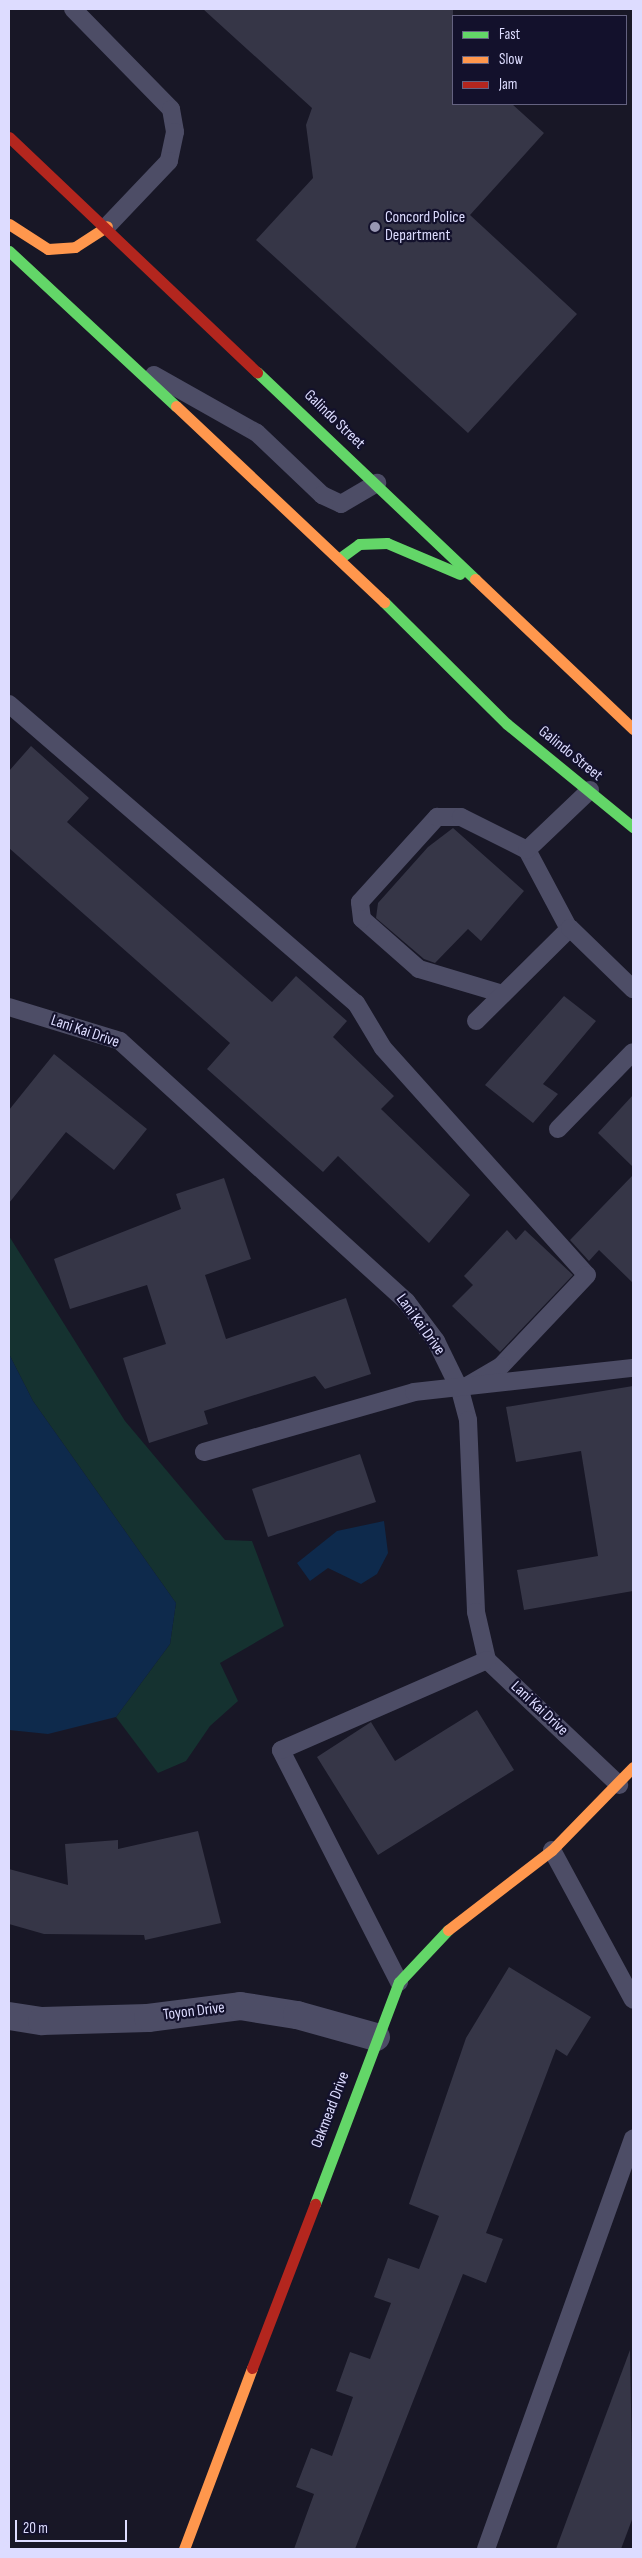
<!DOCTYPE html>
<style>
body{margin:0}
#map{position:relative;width:642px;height:2558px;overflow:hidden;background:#181726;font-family:"Sofia Sans Condensed",sans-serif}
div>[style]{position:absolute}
.green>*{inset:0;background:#153230}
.water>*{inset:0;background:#0e2a4c}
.building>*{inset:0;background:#363647}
.lane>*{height:18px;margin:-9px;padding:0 9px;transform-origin:9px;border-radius:9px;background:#4d4d66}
.street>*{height:28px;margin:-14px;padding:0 14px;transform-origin:14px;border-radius:14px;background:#4d4d66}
.fast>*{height:11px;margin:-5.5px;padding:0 5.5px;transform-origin:5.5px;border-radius:5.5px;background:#63d668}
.slow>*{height:11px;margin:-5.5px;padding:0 5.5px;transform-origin:5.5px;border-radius:5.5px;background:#ff974d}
.jam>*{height:11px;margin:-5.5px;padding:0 5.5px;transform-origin:5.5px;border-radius:5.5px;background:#b3261e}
.dots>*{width:14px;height:14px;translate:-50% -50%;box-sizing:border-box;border:2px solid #13112c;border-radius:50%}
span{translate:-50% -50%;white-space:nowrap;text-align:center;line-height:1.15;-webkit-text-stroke:4.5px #13112c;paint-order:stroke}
.poi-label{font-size:16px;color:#dddcff}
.left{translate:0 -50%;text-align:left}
.street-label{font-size:16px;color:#dddcff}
.frame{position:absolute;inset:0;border:10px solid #dddcff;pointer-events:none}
.legend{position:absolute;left:452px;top:15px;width:175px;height:90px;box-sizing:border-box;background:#13112c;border:1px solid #646280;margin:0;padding:6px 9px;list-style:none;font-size:15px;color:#dddcff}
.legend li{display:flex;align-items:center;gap:10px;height:25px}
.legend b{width:25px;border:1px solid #646280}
.scale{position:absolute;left:15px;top:2520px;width:112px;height:22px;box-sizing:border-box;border:2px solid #dddcff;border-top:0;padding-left:6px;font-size:15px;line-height:18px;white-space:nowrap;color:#dddcff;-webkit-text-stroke:4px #13112c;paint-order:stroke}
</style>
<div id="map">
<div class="green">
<i style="clip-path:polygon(9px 1236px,125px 1421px,225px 1540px,252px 1541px,284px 1626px,220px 1663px,238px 1701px,210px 1726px,186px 1761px,158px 1773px,116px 1717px,170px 1644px,176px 1603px,33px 1401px,9px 1354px)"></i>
</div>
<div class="water">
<i style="clip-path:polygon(9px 1354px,33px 1401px,176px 1603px,170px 1644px,116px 1717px,48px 1734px,9px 1730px)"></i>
<i style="clip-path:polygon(384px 1521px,388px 1553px,377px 1574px,361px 1584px,328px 1568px,310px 1581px,297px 1563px,337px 1531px)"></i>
</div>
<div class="building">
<i style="clip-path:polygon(203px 9px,453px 9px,453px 104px,512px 104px,544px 133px,470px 215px,577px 314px,468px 433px,256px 240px,313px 178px,306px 125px,312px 108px)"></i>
<i style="clip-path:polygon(31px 746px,89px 798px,67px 822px,272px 1002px,296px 976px,347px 1021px,333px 1037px,394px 1096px,381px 1109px,470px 1195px,429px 1243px,338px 1156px,323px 1172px,207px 1069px,230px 1043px,9px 848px,9px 771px)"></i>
<i style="clip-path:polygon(453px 828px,524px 891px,481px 941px,468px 929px,435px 963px,424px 959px,376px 918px,378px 903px,428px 847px)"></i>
<i style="clip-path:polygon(564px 996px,596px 1021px,543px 1084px,558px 1094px,533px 1123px,485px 1085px)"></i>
<i style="clip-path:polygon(54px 1054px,147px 1129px,114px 1170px,66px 1132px,9px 1203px,9px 1110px)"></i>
<i style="clip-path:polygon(633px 1095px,633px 1167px,598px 1133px)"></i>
<i style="clip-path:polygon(633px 1175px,633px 1283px,599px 1250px,589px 1261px,570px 1240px)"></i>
<i style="clip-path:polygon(224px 1178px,251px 1259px,205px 1275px,226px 1339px,346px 1298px,371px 1374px,325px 1389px,315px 1376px,204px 1411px,208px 1424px,149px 1443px,123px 1358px,166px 1344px,147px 1285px,70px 1309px,54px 1259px,181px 1209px,176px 1194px)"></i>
<i style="clip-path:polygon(507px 1230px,516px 1240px,525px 1230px,573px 1275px,500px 1352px,452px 1306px,473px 1285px,464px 1276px)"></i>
<i style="clip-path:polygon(633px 1386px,633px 1591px,524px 1610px,517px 1570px,598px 1556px,581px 1451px,516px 1462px,506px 1407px)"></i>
<i style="clip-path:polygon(360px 1454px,376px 1502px,268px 1537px,252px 1489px)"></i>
<i style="clip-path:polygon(477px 1710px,514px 1770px,378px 1855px,317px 1757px,371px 1722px,395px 1761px)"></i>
<i style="clip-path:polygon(198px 1831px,221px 1923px,145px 1940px,144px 1935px,44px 1934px,9px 1924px,9px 1869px,68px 1885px,65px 1844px,118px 1840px,118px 1849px)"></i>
<i style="clip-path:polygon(509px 1967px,591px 2017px,567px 2056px,556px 2049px,486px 2233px,503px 2239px,486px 2283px,463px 2274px,355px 2549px,294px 2549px,314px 2494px,296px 2487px,311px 2448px,332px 2456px,353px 2397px,336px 2391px,350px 2352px,370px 2359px,391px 2303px,374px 2297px,388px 2258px,419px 2269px,439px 2216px,409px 2204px,466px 2038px)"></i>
<i style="clip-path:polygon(630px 2350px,633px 2517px,621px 2549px,556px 2549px)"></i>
</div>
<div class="lane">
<i style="left:73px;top:9px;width:140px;rotate:45.6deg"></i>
<i style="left:171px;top:109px;width:23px;rotate:80deg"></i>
<i style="left:175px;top:132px;width:30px;rotate:102deg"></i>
<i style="left:169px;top:161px;width:90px;rotate:133.6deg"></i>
<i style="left:154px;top:375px;width:118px;rotate:29.4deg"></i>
<i style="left:257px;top:433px;width:90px;rotate:43.6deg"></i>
<i style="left:322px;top:495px;width:21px;rotate:25deg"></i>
<i style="left:341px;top:504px;width:42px;rotate:-30.3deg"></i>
<i style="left:9px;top:704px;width:458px;rotate:40.8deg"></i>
<i style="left:356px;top:1003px;width:52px;rotate:59deg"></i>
<i style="left:383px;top:1048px;width:305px;rotate:48.1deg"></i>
<i style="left:587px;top:1275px;width:125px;rotate:133.4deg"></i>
<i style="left:501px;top:1366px;width:48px;rotate:149.7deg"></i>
<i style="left:527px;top:850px;width:89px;rotate:62deg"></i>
<i style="left:503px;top:994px;width:88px;rotate:-163.4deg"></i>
<i style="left:419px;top:969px;width:76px;rotate:-138.7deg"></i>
<i style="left:362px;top:919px;width:17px;rotate:-97deg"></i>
<i style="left:360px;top:902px;width:115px;rotate:-47.8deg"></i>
<i style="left:437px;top:817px;width:24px"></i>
<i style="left:461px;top:817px;width:74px;rotate:26.6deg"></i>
<i style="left:527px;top:850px;width:87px;rotate:-43.6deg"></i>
<i style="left:9px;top:1007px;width:116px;rotate:17deg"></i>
<i style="left:120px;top:1041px;width:387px;rotate:42.3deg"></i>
<i style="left:406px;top:1301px;width:50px;rotate:53.1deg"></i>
<i style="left:436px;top:1341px;width:55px;rotate:63.9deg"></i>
<i style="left:460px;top:1390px;width:31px;rotate:75deg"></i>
<i style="left:468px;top:1420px;width:192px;rotate:87.6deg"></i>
<i style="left:476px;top:1612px;width:49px;rotate:77.1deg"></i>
<i style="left:487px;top:1660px;width:182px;rotate:43.4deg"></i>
<i style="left:476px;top:1021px;width:132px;rotate:-44.7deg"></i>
<i style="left:570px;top:928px;width:88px;rotate:44.1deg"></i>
<i style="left:558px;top:1129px;width:107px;rotate:-45.8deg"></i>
<i style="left:204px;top:1452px;width:218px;rotate:-15.9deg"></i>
<i style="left:414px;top:1392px;width:220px;rotate:-6.3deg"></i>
<i style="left:552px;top:1850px;width:170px;rotate:61.6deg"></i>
<i style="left:399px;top:1982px;width:260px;rotate:-117deg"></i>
<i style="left:281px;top:1750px;width:225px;rotate:-23.6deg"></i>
<i style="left:486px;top:2549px;width:436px;rotate:-70.3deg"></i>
</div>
<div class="street">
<i style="left:9px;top:2016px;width:33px;rotate:9deg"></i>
<i style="left:42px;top:2021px;width:106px;rotate:-1.6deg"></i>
<i style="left:148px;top:2018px;width:93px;rotate:-7.4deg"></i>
<i style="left:240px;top:2006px;width:58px;rotate:9deg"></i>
<i style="left:297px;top:2015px;width:82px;rotate:15.6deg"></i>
</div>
<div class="fast">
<i style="left:9px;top:251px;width:228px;rotate:42.9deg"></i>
<i style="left:257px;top:372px;width:301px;rotate:43.5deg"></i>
<i style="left:340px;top:558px;width:24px;rotate:-36deg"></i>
<i style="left:359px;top:544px;width:28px;rotate:-2deg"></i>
<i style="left:387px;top:543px;width:79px;rotate:23deg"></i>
<i style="left:384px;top:602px;width:173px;rotate:44.8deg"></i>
<i style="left:507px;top:724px;width:163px;rotate:39.3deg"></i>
<i style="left:315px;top:2204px;width:237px;rotate:-69.3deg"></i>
<i style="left:399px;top:1982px;width:71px;rotate:-46.7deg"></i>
</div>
<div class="slow">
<i style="left:9px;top:224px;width:46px;rotate:32.7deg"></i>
<i style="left:48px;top:249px;width:27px;rotate:-4deg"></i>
<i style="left:75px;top:247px;width:38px;rotate:-33deg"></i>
<i style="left:176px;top:406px;width:286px;rotate:43.3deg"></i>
<i style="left:475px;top:579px;width:218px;rotate:43.5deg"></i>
<i style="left:448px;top:1930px;width:131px;rotate:-37.6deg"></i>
<i style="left:552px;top:1850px;width:116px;rotate:-45.7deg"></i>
<i style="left:184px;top:2549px;width:193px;rotate:-69.4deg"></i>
</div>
<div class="jam">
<i style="left:9px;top:137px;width:342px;rotate:43.5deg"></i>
<i style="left:252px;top:2368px;width:176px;rotate:-69deg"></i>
</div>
<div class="dots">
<i style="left:375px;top:227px;background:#9897b3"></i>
</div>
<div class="poi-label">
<span class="left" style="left:385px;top:227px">Concord Police<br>Department</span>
</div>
<div class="street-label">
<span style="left:334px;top:420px;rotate:44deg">Galindo Street</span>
<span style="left:570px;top:754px;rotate:39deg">Galindo Street</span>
<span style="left:85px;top:1032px;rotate:19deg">Lani Kai Drive</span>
<span style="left:420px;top:1325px;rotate:54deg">Lani Kai Drive</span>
<span style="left:539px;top:1709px;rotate:43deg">Lani Kai Drive</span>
<span style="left:194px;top:2012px;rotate:-7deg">Toyon Drive</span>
<span style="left:331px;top:2110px;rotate:-69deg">Oakmead Drive</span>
</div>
<div class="frame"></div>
<ul class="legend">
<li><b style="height:6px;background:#63d668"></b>Fast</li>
<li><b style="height:6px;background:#ff974d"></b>Slow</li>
<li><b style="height:6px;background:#b3261e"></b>Jam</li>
</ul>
<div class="scale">20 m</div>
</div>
